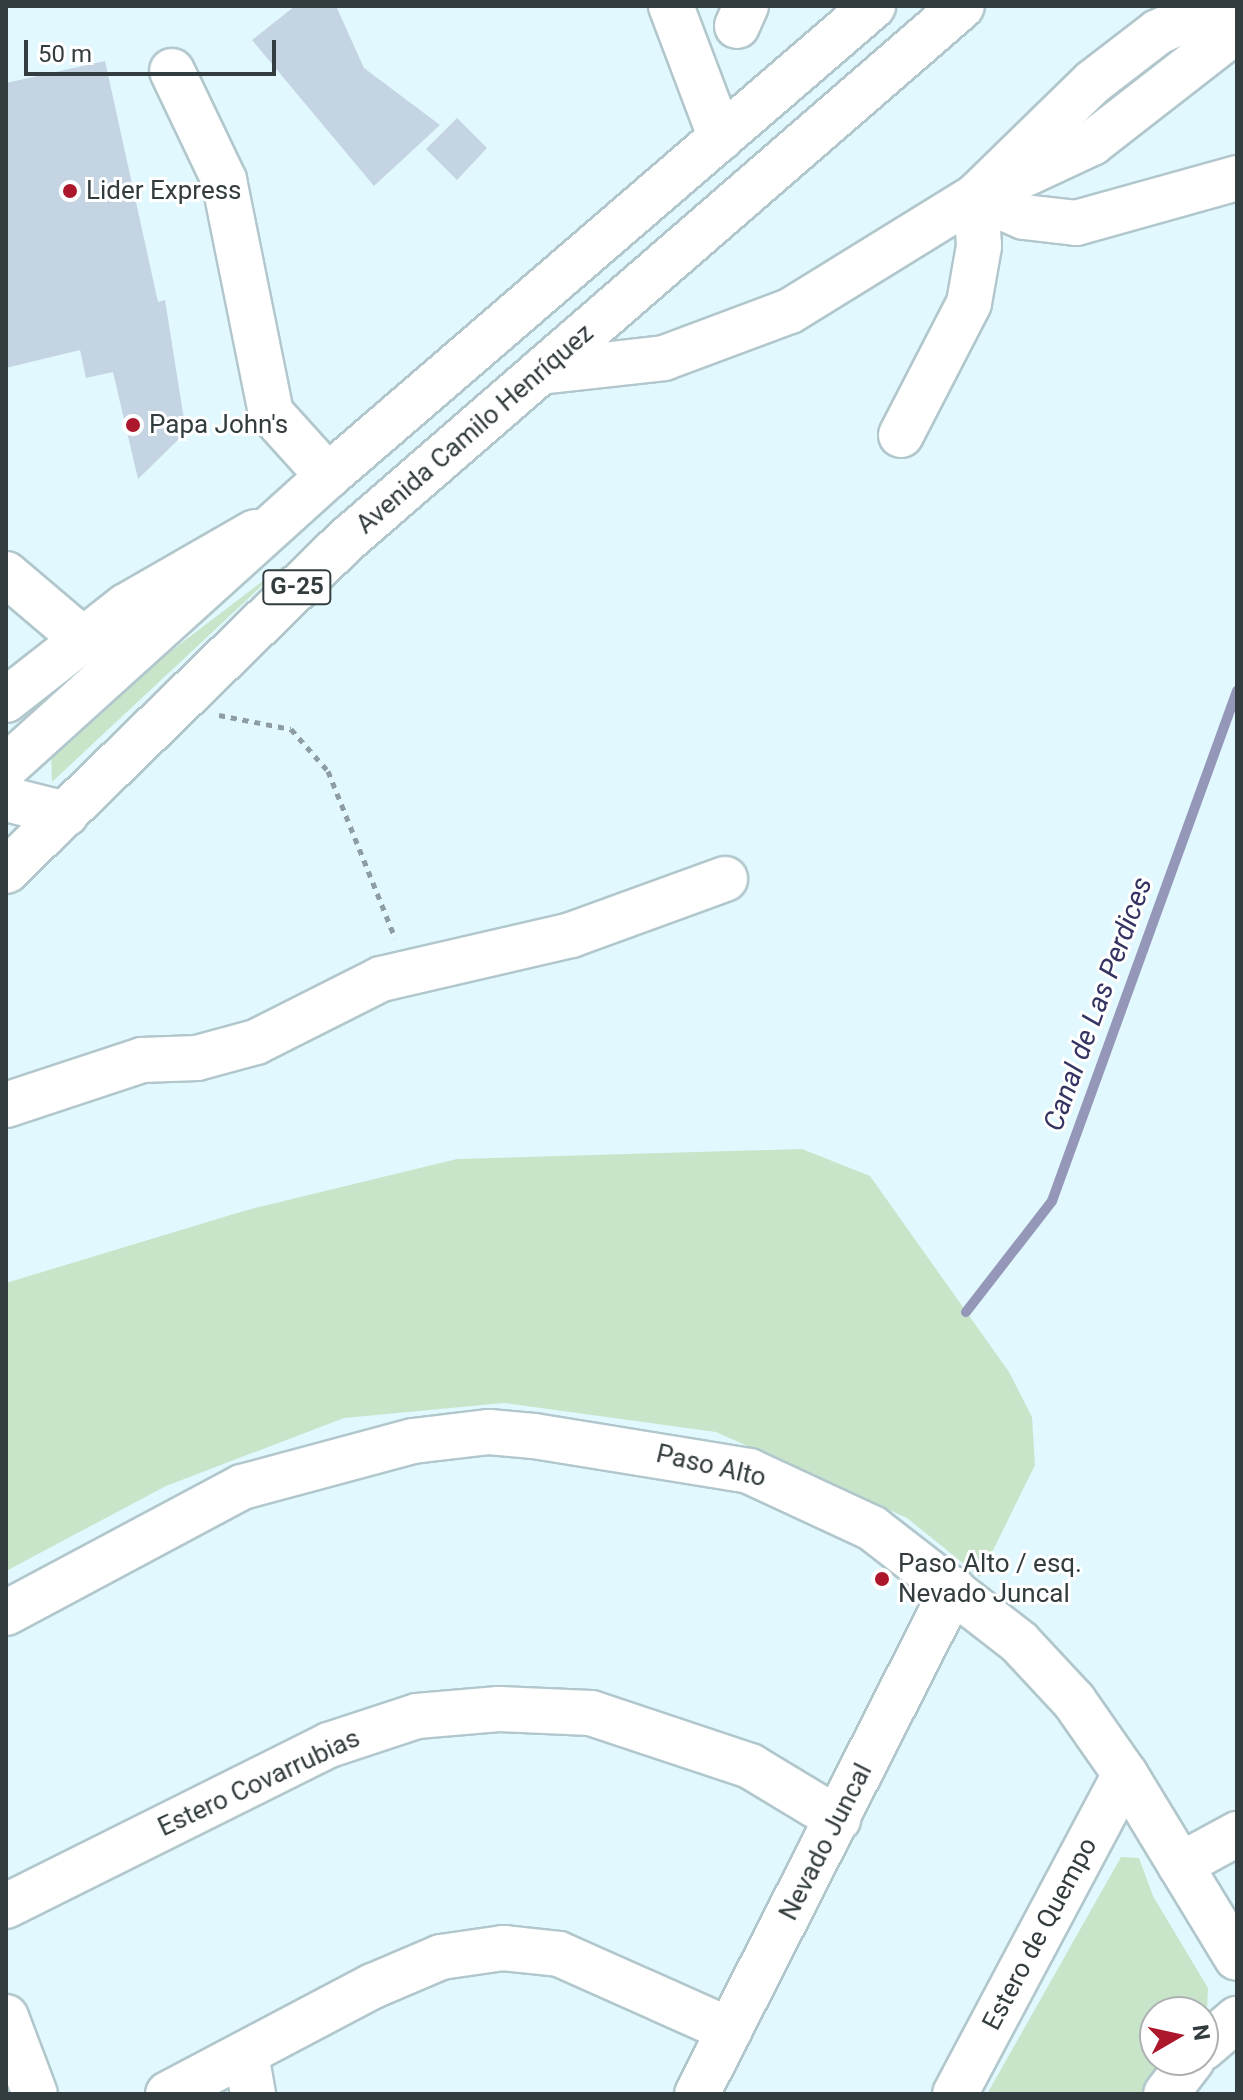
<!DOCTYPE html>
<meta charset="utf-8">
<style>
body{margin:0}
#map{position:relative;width:1243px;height:2100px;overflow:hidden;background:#e1f8fe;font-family:Roboto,sans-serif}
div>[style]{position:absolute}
.green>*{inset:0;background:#c8e5ca}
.stream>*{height:10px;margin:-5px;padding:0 5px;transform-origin:5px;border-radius:5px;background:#9597b8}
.building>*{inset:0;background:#c5d4e2}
.path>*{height:5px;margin-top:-2.5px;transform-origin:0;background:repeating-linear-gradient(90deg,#8d9da1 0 6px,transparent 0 12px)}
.roads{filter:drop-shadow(2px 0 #b1c7cc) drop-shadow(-2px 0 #b1c7cc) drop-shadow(0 2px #b1c7cc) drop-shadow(0 -2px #b1c7cc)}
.minor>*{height:44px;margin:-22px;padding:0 22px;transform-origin:22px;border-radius:22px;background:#fff}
.major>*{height:44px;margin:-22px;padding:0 22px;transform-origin:22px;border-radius:22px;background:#fff}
.dots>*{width:22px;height:22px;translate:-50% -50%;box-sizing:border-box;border:4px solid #fff;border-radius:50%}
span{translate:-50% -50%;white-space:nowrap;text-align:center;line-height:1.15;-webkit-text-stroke:6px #fff;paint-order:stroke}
.shield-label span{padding:2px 6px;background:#fff;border:2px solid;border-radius:6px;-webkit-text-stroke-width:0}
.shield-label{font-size:24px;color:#333c3e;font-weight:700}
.poi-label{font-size:26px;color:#333c3e}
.left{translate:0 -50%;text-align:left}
.street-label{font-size:26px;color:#333c3e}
.water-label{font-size:28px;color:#333461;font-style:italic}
.frame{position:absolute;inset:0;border:8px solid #333c3e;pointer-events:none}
.north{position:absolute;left:1139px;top:1996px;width:80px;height:80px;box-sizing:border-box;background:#fff;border:2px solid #adb1b2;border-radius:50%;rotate:81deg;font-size:22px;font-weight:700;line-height:32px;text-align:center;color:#333c3e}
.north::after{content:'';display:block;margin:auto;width:28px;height:36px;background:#ac172c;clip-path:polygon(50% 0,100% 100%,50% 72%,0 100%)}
.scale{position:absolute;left:24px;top:40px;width:252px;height:36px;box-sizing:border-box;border:4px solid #333c3e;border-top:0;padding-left:10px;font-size:24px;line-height:28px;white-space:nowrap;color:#333c3e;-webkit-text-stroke:6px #fff;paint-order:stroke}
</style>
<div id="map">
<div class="green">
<i style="clip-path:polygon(284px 565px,52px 782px,51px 752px,104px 702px)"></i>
<i style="clip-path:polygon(802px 1149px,870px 1176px,1009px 1372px,1032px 1417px,1035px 1465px,980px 1577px,907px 1518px,716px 1432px,504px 1403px,344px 1418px,166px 1486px,6px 1571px,6px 1283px,247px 1210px,457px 1159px)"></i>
<i style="clip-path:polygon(1121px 1857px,1139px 1858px,1153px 1896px,1208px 1988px,1207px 2010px,1155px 2012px,1155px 2060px,1165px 2060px,1142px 2094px,987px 2094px)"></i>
</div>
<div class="stream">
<i style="left:966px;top:1312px;width:140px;rotate:-52.2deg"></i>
<i style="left:1052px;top:1201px;width:543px;rotate:-70.06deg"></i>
</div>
<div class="building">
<i style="clip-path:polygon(295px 6px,336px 6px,364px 68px,440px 125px,374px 186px,252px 40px)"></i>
<i style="clip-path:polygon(105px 61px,158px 302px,165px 300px,186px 432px,138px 479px,113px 372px,86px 378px,80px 350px,6px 368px,6px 83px)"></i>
<i style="clip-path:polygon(457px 118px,487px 148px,457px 180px,426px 149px)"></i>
</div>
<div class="path">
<i style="left:219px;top:715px;width:73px;rotate:11deg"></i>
<i style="left:291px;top:729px;width:56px;rotate:48.6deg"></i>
<i style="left:328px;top:771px;width:180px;rotate:68.1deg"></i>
</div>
<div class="roads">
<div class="minor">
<i style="left:671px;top:6px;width:141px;rotate:69.3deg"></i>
<i style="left:737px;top:26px;width:22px;rotate:-66deg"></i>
<i style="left:172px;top:71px;width:121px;rotate:64.5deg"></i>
<i style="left:224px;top:180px;width:238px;rotate:78.6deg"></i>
<i style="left:271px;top:413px;width:85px;rotate:47.9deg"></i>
<i style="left:989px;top:191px;width:114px;rotate:-25deg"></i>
<i style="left:1092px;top:143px;width:184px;rotate:-37.9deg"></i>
<i style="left:976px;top:196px;width:52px;rotate:23.6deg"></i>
<i style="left:1024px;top:217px;width:52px;rotate:6.6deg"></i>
<i style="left:1076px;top:223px;width:167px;rotate:-15.6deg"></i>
<i style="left:540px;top:372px;width:125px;rotate:-6.4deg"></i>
<i style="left:664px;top:358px;width:134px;rotate:-20.5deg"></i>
<i style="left:790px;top:311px;width:219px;rotate:-31.7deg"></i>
<i style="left:976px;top:196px;width:163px;rotate:-44.3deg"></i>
<i style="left:1093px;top:82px;width:82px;rotate:-37.6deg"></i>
<i style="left:1158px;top:32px;width:63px;rotate:-24.5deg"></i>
<i style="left:901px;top:435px;width:148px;rotate:-62.7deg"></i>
<i style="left:969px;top:303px;width:58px;rotate:-80deg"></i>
<i style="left:979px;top:246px;width:50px;rotate:-93.4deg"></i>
<i style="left:6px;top:574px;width:97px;rotate:40.4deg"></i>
<i style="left:6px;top:700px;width:152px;rotate:-38.1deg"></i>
<i style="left:126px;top:606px;width:149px;rotate:-29.8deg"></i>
<i style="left:6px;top:1105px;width:143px;rotate:-18.3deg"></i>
<i style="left:142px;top:1060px;width:55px;rotate:-2.1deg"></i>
<i style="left:197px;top:1058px;width:61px;rotate:-15.2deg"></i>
<i style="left:256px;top:1042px;width:140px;rotate:-26.7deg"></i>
<i style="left:381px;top:979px;width:195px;rotate:-13deg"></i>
<i style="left:571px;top:935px;width:164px;rotate:-20deg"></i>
<i style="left:6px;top:1613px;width:268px;rotate:-28.1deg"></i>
<i style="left:242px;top:1487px;width:177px;rotate:-15.1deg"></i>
<i style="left:413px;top:1441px;width:77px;rotate:-6.8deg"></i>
<i style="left:489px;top:1432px;width:45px;rotate:5.1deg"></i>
<i style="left:534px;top:1436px;width:218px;rotate:9.2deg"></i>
<i style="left:749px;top:1471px;width:136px;rotate:24.9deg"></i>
<i style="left:872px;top:1528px;width:186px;rotate:37.8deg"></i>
<i style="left:1019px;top:1642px;width:81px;rotate:47deg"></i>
<i style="left:1074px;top:1701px;width:89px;rotate:55.1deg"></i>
<i style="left:1125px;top:1774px;width:215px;rotate:58.7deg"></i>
<i style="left:1180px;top:1865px;width:65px;rotate:-28.5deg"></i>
<i style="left:6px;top:1906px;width:361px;rotate:-26.5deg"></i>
<i style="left:329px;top:1745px;width:93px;rotate:-18.2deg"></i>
<i style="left:417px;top:1716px;width:82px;rotate:-4.9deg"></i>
<i style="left:499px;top:1709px;width:92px;rotate:2.5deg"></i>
<i style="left:591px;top:1713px;width:168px;rotate:18.4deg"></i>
<i style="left:750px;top:1766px;width:103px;rotate:31.1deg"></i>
<i style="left:6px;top:2017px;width:82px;rotate:69.4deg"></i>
<i style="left:1203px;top:2048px;width:45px;rotate:-40.5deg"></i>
<i style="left:246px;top:2054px;width:41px;rotate:80.1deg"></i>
<i style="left:168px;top:2094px;width:232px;rotate:-27.8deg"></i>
<i style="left:373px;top:1986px;width:74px;rotate:-23.1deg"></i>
<i style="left:441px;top:1957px;width:63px;rotate:-8.3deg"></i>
<i style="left:503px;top:1948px;width:56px;rotate:6.1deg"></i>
<i style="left:559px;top:1954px;width:187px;rotate:24deg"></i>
<i style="left:697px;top:2094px;width:566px;rotate:-63.12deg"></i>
<i style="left:955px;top:2094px;width:362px;rotate:-62deg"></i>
<i style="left:1166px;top:2094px;width:43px;rotate:-52.6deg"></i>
</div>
<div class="major">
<i style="left:6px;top:767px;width:434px;rotate:-42.1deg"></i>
<i style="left:328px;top:476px;width:720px;rotate:-40.77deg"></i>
<i style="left:6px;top:799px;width:62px;rotate:14deg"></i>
<i style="left:6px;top:871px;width:479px;rotate:-44.2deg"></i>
<i style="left:350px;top:537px;width:810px;rotate:-40.95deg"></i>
</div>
</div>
<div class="dots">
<i style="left:70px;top:191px;background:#ac172c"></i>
<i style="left:133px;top:425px;background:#ac172c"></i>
<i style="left:882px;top:1579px;background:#ac172c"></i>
</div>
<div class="shield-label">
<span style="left:297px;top:587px">G-25</span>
</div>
<div class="poi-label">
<span class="left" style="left:86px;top:191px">Lider Express</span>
<span class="left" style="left:149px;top:425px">Papa John's</span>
<span class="left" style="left:898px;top:1579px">Paso Alto / esq.<br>Nevado Juncal</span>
</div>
<div class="street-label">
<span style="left:475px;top:429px;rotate:-41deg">Avenida Camilo Henríquez</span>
<span style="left:711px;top:1466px;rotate:13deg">Paso Alto</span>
<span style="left:259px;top:1783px;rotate:-25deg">Estero Covarrubias</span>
<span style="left:826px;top:1842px;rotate:-63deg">Nevado Juncal</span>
<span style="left:1040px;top:1934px;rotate:-62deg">Estero de Quempo</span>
</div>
<div class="water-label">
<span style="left:1098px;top:1004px;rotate:-70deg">Canal de Las Perdices</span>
</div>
<div class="frame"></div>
<div class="north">N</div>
<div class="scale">50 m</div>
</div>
